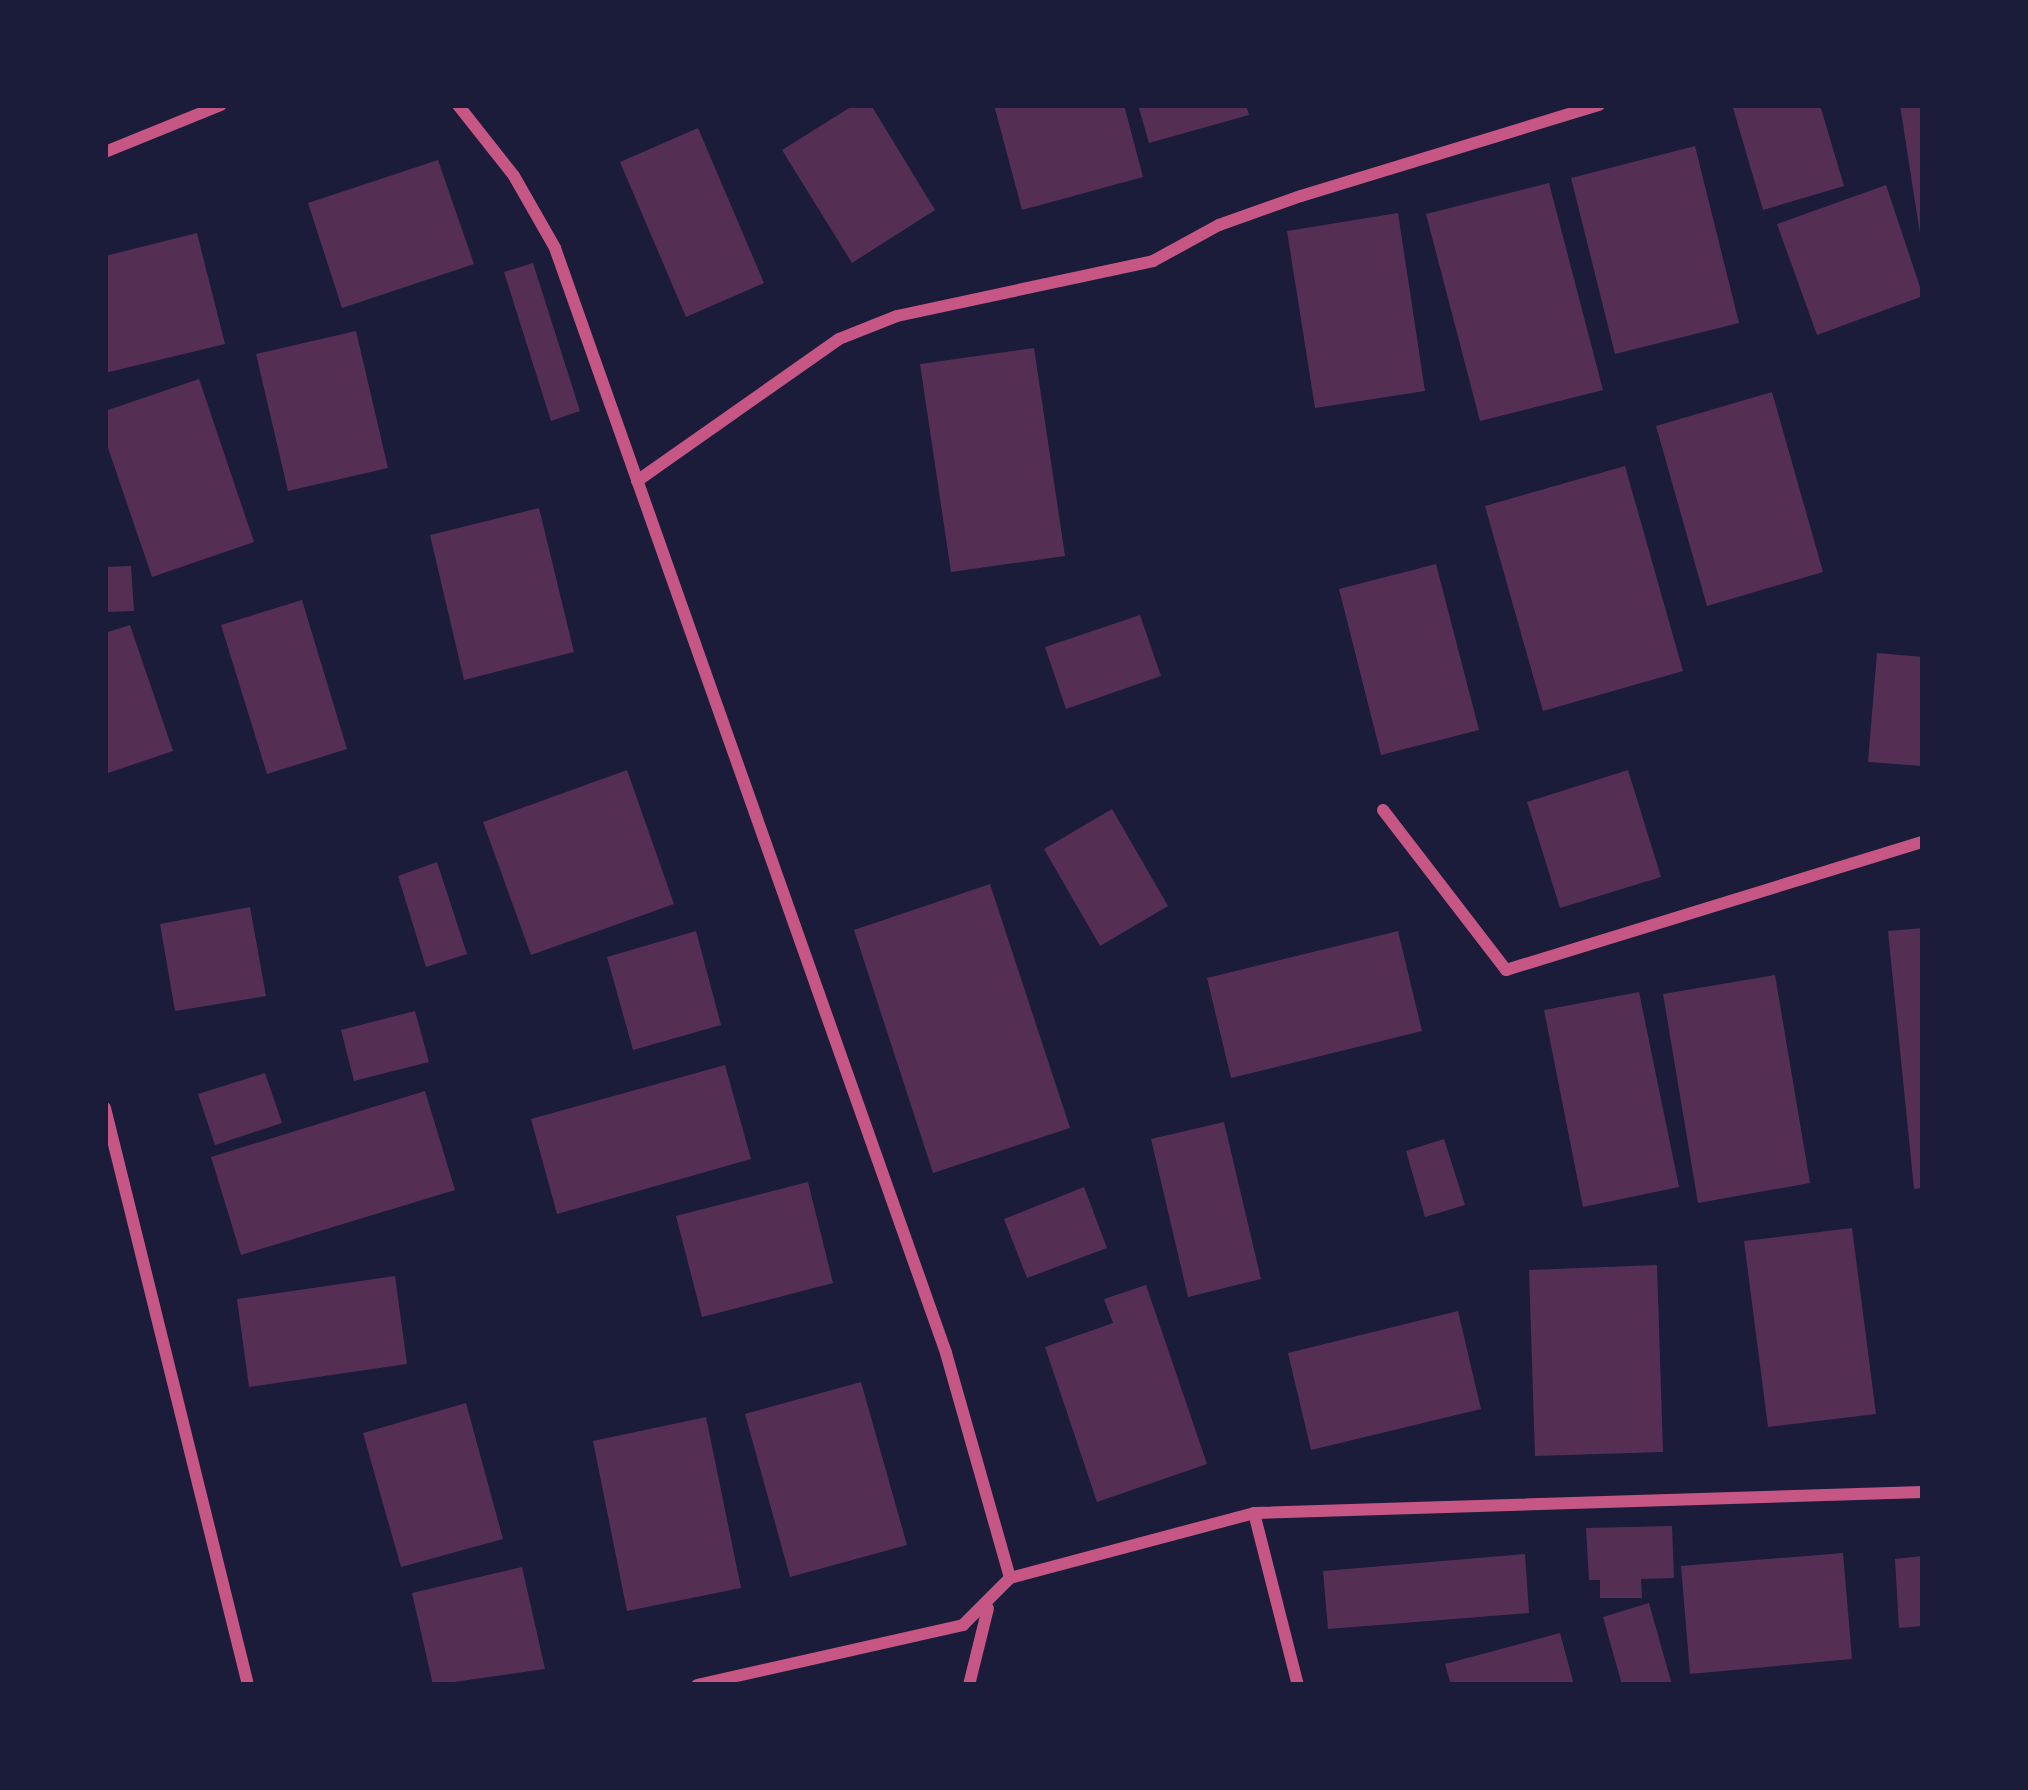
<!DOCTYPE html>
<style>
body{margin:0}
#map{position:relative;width:2028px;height:1790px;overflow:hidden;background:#1b1b3a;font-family:Jost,sans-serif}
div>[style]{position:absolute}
.building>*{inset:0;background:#542f53}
.minor>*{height:12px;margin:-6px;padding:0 6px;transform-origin:6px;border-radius:6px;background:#c65784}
span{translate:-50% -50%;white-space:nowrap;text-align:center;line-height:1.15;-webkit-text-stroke:12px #1b1b3a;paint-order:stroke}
.frame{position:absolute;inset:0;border:108px solid #1b1b3a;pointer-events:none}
</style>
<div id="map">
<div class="building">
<i style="clip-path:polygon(854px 105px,871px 105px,935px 210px,852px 263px,782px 150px)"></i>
<i style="clip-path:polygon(994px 105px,1124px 105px,1143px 177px,1022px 210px)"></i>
<i style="clip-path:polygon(1138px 105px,1246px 105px,1249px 115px,1149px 143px)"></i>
<i style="clip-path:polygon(1820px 105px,1844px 186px,1763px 210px,1733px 108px)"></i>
<i style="clip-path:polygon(1900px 105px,1923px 105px,1923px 234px,1920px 234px)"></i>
<i style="clip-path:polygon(698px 128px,764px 283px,686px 317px,620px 162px)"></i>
<i style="clip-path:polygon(1695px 146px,1739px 323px,1615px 354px,1571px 178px)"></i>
<i style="clip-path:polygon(438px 160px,474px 264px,342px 308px,308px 203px)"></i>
<i style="clip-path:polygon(1549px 183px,1603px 390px,1480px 421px,1426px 214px)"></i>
<i style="clip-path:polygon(1886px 185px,1923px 296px,1817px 335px,1777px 224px)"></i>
<i style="clip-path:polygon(1398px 213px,1425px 391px,1315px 408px,1287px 231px)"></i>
<i style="clip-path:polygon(197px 233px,225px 344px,105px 373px,105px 256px)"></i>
<i style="clip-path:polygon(533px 263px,580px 411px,551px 421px,504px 272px)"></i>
<i style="clip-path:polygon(356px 331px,388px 468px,288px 491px,256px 354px)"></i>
<i style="clip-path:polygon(1034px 348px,1065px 556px,951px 572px,920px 364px)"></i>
<i style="clip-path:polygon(199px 379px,254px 542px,152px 577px,105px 439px,105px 411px)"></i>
<i style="clip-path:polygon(1772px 392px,1823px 572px,1707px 606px,1656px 426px)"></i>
<i style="clip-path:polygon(1625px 466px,1683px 671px,1543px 711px,1485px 506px)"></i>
<i style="clip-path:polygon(539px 508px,574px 652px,464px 680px,430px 535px)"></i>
<i style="clip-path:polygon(1436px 564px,1479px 730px,1381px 755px,1339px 589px)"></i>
<i style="clip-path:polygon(131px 566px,134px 611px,105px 612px,105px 567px)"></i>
<i style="clip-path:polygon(302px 600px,347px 749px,267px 774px,221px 625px)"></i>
<i style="clip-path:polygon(1140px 615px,1161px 676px,1066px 709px,1045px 647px)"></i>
<i style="clip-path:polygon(130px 625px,173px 751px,105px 774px,105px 633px)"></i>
<i style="clip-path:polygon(1877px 653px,1923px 657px,1923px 766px,1868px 762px)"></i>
<i style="clip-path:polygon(627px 770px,674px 904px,531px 955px,483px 822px)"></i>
<i style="clip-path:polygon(1628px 770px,1661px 877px,1560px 908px,1527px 802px)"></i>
<i style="clip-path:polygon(1112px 809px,1168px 906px,1100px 946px,1044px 849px)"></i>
<i style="clip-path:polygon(437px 862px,467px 954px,426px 967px,398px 876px)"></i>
<i style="clip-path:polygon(990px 884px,1070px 1128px,933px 1173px,854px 930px)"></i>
<i style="clip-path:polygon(250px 907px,266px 996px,175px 1011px,160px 924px)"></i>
<i style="clip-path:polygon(1923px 928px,1923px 1188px,1914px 1189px,1888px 931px)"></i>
<i style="clip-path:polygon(696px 931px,721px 1025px,633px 1050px,607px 957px)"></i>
<i style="clip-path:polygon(1398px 931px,1422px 1031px,1231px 1078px,1207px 978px)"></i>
<i style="clip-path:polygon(1775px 975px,1810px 1183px,1698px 1203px,1663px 994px)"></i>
<i style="clip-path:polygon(1639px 992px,1679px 1187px,1583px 1207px,1544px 1010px)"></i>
<i style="clip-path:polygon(415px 1011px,429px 1062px,354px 1081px,341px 1030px)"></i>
<i style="clip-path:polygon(725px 1065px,751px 1159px,557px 1214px,531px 1119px)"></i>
<i style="clip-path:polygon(265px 1073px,282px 1123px,215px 1145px,198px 1094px)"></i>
<i style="clip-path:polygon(425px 1091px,455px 1190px,241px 1255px,211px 1157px)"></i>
<i style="clip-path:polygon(1224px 1122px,1261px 1279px,1188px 1297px,1151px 1139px)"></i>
<i style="clip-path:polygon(1444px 1139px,1465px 1205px,1425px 1217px,1406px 1151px)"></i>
<i style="clip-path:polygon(808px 1182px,833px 1283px,702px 1317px,676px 1216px)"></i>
<i style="clip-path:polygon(1084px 1187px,1107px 1248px,1027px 1278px,1004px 1219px)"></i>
<i style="clip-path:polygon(1852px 1228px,1876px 1414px,1768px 1427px,1744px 1241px)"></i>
<i style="clip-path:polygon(1657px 1265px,1663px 1452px,1535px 1456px,1529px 1270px)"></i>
<i style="clip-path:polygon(395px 1276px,407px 1364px,249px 1387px,237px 1299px)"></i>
<i style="clip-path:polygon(1146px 1285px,1207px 1464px,1097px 1502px,1045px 1347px,1113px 1323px,1104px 1299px)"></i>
<i style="clip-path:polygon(1458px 1311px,1481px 1409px,1311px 1450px,1288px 1353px)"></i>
<i style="clip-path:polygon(861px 1382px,907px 1545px,790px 1577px,745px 1414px)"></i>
<i style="clip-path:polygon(466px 1403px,503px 1539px,401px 1567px,363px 1433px)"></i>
<i style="clip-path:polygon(706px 1417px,741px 1588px,627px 1611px,593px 1441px)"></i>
<i style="clip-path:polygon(1672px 1526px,1674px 1578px,1641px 1579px,1642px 1598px,1600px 1598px,1600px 1580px,1589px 1580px,1586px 1528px)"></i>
<i style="clip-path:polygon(1843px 1553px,1852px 1659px,1690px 1674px,1681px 1566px)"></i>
<i style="clip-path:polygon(1525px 1554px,1529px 1613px,1328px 1629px,1323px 1571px)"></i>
<i style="clip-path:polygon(1923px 1556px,1923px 1626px,1899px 1628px,1895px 1559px)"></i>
<i style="clip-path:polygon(522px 1567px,545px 1669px,433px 1685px,412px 1593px)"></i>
<i style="clip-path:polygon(1649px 1603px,1672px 1685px,1622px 1685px,1603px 1617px)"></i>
<i style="clip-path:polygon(1560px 1633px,1574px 1685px,1451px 1685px,1445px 1664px)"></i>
</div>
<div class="minor">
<i style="left:458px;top:105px;width:90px;rotate:51.7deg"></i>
<i style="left:514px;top:176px;width:83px;rotate:60.3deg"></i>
<i style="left:555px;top:248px;width:1172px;rotate:70.51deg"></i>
<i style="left:946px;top:1353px;width:234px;rotate:74.1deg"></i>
<i style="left:105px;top:152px;width:125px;rotate:-22.1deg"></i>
<i style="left:637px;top:481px;width:247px;rotate:-35.1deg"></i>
<i style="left:839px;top:339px;width:62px;rotate:-21.6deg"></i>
<i style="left:897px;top:316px;width:262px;rotate:-12.1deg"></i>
<i style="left:1153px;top:261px;width:75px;rotate:-28.6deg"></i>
<i style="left:1219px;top:225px;width:87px;rotate:-19.5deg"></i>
<i style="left:1301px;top:196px;width:312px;rotate:-17deg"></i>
<i style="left:1383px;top:810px;width:202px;rotate:52.4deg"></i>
<i style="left:1506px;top:970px;width:436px;rotate:-17.1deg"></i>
<i style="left:105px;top:1108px;width:594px;rotate:76.08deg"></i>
<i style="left:1254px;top:1513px;width:178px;rotate:75.7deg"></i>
<i style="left:697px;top:1685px;width:273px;rotate:-12.7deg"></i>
<i style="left:963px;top:1625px;width:66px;rotate:-45deg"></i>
<i style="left:1010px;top:1578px;width:253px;rotate:-14.9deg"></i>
<i style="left:1254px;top:1513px;width:669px;rotate:-1.8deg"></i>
<i style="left:969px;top:1685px;width:79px;rotate:-76.1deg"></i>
</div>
<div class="frame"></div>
</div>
